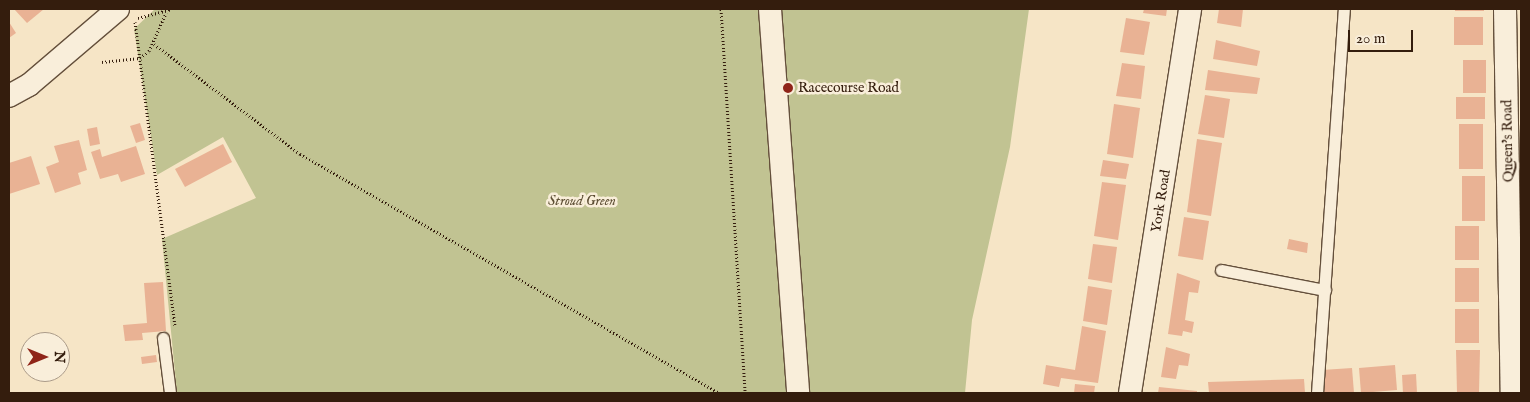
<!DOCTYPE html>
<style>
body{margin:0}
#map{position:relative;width:1530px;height:402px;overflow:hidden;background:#f6e5c6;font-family:"IM FELL English",serif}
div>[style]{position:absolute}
.green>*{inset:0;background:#c1c392}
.building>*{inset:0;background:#e9b294}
.path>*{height:3px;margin-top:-1.5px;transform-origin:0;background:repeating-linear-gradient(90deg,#341d0d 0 1px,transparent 0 3.5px)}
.roads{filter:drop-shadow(1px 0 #644f3b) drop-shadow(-1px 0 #644f3b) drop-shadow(0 1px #644f3b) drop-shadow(0 -1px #644f3b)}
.lane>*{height:11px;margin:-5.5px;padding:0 5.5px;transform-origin:5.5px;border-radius:5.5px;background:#f9eeda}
.street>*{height:22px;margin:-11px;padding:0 11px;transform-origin:11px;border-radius:11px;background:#f9eeda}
.dots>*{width:14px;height:14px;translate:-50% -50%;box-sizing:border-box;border:2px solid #f9eeda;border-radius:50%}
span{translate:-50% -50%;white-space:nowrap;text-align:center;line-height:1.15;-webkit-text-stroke:5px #f9eeda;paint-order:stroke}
.poi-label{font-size:14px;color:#341d0d}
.left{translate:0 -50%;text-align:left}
.street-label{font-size:14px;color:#341d0d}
.park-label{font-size:14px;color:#5e4f35;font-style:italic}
.frame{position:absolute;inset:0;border:10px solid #341d0d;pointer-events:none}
.north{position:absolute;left:20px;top:332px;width:50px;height:50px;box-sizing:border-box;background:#f9eeda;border:1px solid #aa9a88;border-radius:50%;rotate:90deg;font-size:14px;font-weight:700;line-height:20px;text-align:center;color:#341d0d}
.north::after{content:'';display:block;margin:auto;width:18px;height:22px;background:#8f2418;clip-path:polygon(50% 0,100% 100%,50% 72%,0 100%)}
.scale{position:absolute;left:1348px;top:30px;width:65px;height:22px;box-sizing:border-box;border:2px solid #341d0d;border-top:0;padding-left:6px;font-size:15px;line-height:18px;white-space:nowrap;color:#341d0d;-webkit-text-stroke:4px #f9eeda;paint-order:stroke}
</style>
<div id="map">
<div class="green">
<i style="clip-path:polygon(155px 9px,1029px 9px,1010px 147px,972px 320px,965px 393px,177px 393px,162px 239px,256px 198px,223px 137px,157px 175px,134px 29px)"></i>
</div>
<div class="building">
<i style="clip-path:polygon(14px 9px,44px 9px,27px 23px)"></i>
<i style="clip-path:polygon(1144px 9px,1167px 9px,1166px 16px,1143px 13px)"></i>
<i style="clip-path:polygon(1219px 9px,1243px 9px,1241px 27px,1217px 23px)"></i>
<i style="clip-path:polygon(1455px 9px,1484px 9px,1484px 11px,1455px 11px)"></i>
<i style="clip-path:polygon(1454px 17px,1483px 17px,1483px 45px,1454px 45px)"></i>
<i style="clip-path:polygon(1126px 18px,1150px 22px,1144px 55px,1120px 52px)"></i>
<i style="clip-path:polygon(9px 22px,16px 33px,9px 38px)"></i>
<i style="clip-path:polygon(1216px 40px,1260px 51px,1257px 66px,1213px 59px)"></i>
<i style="clip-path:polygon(1463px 60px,1486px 60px,1486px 93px,1463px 93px)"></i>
<i style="clip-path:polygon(1122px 63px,1145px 66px,1141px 99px,1116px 96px)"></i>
<i style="clip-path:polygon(1208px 70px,1260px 78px,1257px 94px,1205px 90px)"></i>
<i style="clip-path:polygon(1205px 95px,1230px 99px,1224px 138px,1198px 134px)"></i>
<i style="clip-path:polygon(1456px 97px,1485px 97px,1485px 119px,1456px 119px)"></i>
<i style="clip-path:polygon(1114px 104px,1140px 108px,1133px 158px,1107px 154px)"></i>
<i style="clip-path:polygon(140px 123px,145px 140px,136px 143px,130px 126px)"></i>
<i style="clip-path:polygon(1459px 124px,1483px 124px,1483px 169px,1459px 169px)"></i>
<i style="clip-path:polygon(97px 127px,100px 144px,90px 146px,87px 129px)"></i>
<i style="clip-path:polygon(1197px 139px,1222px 143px,1211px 216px,1187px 212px)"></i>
<i style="clip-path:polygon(79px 140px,87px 170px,78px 173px,81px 184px,55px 193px,46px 167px,59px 162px,54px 146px)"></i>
<i style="clip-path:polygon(223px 144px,232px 162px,185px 187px,175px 169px)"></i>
<i style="clip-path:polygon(136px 146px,145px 174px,121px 182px,118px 174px,100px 179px,91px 152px,100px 149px,102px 157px)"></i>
<i style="clip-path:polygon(31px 156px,40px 184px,9px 194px,9px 163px)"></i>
<i style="clip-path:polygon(1103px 160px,1129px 164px,1126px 179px,1100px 176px)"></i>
<i style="clip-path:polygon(1462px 176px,1485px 176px,1485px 221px,1462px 221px)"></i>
<i style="clip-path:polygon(1102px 182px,1126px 185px,1118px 240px,1094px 236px)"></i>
<i style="clip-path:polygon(1184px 217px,1209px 221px,1203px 260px,1178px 256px)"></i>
<i style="clip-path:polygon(1455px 226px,1479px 226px,1479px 260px,1455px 260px)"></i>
<i style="clip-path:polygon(1289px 239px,1308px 243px,1307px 253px,1287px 249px)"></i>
<i style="clip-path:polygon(1093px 244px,1117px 247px,1112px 283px,1088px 279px)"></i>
<i style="clip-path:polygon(1455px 268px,1479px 268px,1479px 302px,1455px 302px)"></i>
<i style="clip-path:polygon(1177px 273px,1200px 281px,1198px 293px,1189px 292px,1185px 320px,1194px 322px,1192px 333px,1183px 331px,1182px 336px,1168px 334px)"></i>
<i style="clip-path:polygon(163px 282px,166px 331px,142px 333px,143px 340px,125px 341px,123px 325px,147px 323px,144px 283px)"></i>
<i style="clip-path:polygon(1088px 286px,1112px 290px,1107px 325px,1083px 321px)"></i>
<i style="clip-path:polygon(1455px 309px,1479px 309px,1479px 343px,1455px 343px)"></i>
<i style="clip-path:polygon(1082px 326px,1106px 331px,1098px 383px,1061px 378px,1059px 387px,1043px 384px,1046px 365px,1075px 370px)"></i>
<i style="clip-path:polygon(1166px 347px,1190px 354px,1188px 366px,1179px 365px,1176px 379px,1161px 377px)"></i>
<i style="clip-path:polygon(1456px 350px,1480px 350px,1479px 393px,1457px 393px)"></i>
<i style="clip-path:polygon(156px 355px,157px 362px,142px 364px,141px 357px)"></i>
<i style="clip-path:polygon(1395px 365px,1397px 390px,1361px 393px,1359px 368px)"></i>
<i style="clip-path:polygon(1352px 368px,1354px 393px,1324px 393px,1322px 370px)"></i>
<i style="clip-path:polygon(1416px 374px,1417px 393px,1403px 393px,1402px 375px)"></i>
<i style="clip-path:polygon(1304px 379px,1305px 393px,1209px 393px,1208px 382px)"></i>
<i style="clip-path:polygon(1075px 384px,1095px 386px,1094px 393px,1074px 393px)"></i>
<i style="clip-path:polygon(1159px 387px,1197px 391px,1197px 393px,1158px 393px)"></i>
</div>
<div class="path">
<i style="left:721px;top:9px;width:385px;rotate:86.4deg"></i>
<i style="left:138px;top:18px;width:34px;rotate:-15deg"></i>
<i style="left:135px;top:22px;width:307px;rotate:82.5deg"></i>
<i style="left:154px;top:44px;width:183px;rotate:37deg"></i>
<i style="left:300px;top:154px;width:482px;rotate:29.7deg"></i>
<i style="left:102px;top:62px;width:38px;rotate:-6deg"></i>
<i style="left:140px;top:58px;width:11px;rotate:-38deg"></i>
<i style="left:149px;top:51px;width:42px;rotate:-65.9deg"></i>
</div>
<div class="roads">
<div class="lane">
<i style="left:1221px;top:270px;width:106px;rotate:10.9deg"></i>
<i style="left:163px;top:338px;width:55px;rotate:82.7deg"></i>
<i style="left:1317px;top:393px;width:385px;rotate:-86deg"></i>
</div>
<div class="street">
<i style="left:770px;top:9px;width:385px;rotate:85.8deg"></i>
<i style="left:1505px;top:9px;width:384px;rotate:89deg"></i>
<i style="left:9px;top:96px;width:23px;rotate:-29deg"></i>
<i style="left:29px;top:85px;width:117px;rotate:-40.5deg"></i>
<i style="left:1130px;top:393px;width:389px;rotate:-81.1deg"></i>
</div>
</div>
<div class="dots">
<i style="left:788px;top:88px;background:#8f2418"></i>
</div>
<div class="poi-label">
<span class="left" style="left:798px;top:88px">Racecourse Road</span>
</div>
<div class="street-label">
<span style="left:1508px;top:141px;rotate:-91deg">Queen's Road</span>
<span style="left:1161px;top:201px;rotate:-81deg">York Road</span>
</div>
<div class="park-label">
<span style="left:582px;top:201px">Stroud Green</span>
</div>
<div class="frame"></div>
<div class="north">N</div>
<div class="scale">20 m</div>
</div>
